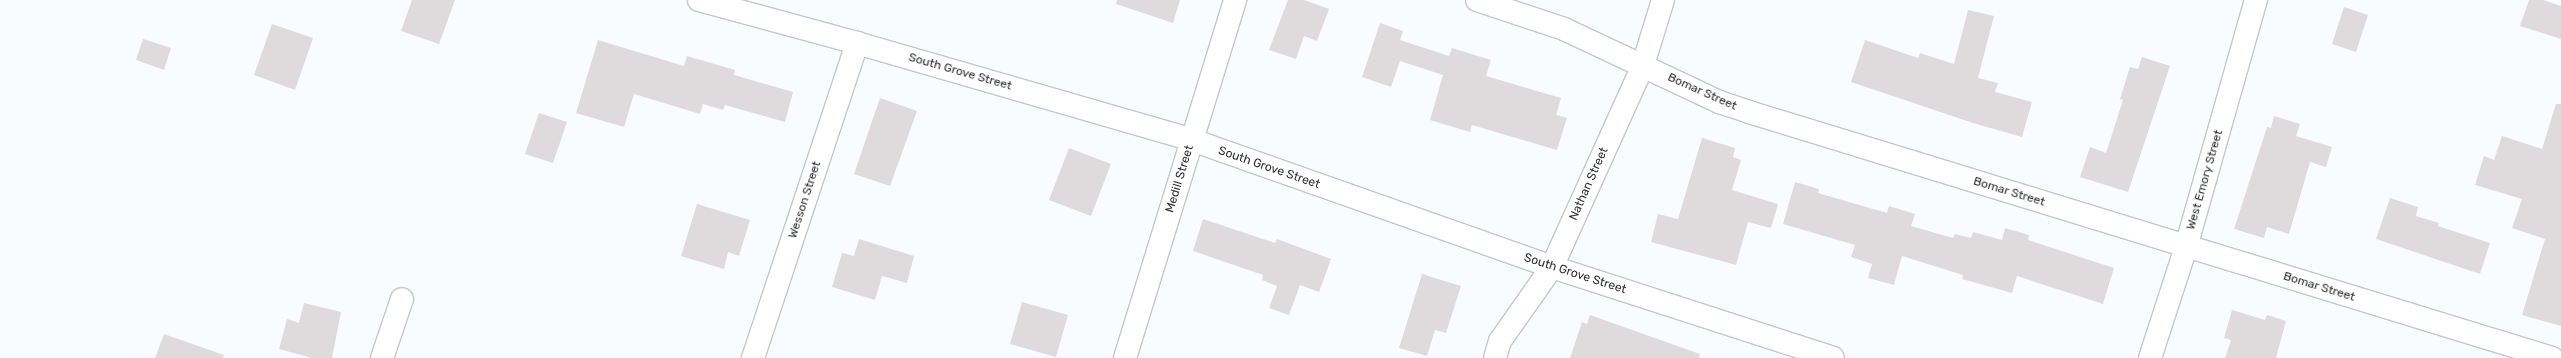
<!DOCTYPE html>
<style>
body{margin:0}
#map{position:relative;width:2561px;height:358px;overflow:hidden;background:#f9fcff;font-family:Rubik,sans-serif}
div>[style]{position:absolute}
.building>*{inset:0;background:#dfdadc}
.roads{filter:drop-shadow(1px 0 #c4c8ca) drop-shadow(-1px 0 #c4c8ca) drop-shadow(0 1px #c4c8ca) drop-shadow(0 -1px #c4c8ca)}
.minor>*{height:22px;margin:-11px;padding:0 11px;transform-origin:11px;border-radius:11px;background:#fff}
span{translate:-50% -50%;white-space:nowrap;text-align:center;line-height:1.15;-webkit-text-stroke:3px #fff;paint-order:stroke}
.street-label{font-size:12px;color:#2c2e2f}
</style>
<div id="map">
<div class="building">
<i style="clip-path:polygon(412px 0,455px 0,439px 44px,401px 31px)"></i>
<i style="clip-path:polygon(1117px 0,1180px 0,1173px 23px,1116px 4px)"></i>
<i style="clip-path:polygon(1288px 0,1304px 0,1329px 9px,1317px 41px,1304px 36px,1296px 59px,1269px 50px)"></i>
<i style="clip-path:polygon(2529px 0,2543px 0,2561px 6px,2561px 39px,2520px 26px)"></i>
<i style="clip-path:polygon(2344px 7px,2368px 15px,2356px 52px,2332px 44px)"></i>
<i style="clip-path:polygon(1968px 10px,1994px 16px,1978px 78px,1998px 83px,1995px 92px,2032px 102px,2022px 137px,1973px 123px,1851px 82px,1865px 40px,1918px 58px,1920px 53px,1954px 64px)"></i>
<i style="clip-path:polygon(1380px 23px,1403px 31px,1400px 40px,1449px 56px,1452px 48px,1491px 60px,1486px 76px,1561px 98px,1556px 115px,1567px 118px,1557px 150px,1472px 125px,1470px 132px,1430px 120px,1443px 75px,1400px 61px,1391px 87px,1362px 77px)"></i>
<i style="clip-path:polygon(272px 24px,313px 38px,295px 90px,254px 75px)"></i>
<i style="clip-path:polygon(143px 39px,171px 48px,164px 70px,136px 60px)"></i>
<i style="clip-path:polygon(598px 40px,684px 66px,687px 56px,735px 70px,734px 75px,793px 92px,785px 122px,725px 105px,723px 110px,703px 104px,700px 114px,634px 94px,624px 127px,576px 113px)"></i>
<i style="clip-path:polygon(2142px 57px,2170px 66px,2128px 192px,2080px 177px,2090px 147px,2106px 153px,2123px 100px,2120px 99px,2130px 67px,2138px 69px)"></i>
<i style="clip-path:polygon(880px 98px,917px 111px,890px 186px,854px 174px)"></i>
<i style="clip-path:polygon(2556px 104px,2561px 104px,2561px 326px,2522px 315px,2545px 239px,2512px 228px,2522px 199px,2475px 185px,2484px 156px,2494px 160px,2502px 136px,2542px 149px)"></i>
<i style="clip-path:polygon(539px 113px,567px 122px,553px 163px,525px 154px)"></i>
<i style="clip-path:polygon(2274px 116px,2300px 124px,2296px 136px,2332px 147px,2326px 167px,2310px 162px,2289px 234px,2267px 227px,2264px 238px,2234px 229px,2267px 127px,2271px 128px)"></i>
<i style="clip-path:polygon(1702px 138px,1735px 148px,1733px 157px,1741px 160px,1732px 190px,1778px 204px,1771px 228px,1748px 222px,1736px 265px,1651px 242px,1658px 214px,1678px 219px)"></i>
<i style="clip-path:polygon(1069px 148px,1111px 164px,1091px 216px,1049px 200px)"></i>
<i style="clip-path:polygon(1795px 182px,1819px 189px,1818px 193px,1887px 213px,1889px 206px,1915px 214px,1911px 226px,1953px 238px,1955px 234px,1971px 238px,1973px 232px,2002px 240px,2005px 228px,2029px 235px,2028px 240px,2114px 268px,2103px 304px,2017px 276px,2012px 293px,1962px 279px,1963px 275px,1902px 256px,1894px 285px,1868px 278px,1872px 264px,1851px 257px,1855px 245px,1783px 224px)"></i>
<i style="clip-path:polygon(2390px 198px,2418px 207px,2416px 216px,2439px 223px,2438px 226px,2490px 243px,2480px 274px,2376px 239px)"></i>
<i style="clip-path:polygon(697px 204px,750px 220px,739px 256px,728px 252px,724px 269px,681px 256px)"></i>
<i style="clip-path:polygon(1203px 219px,1275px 243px,1277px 239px,1331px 259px,1319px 292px,1300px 285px,1289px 315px,1269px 308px,1277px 286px,1262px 280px,1263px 275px,1193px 251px)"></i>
<i style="clip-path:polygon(859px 239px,914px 256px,907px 283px,882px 276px,875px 300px,832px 287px,842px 253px,854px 256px)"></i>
<i style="clip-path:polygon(1422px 274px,1461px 286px,1446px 333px,1435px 330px,1427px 356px,1399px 348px)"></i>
<i style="clip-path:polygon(1022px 302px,1068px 315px,1056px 357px,1010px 344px)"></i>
<i style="clip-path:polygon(304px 303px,341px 312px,332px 358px,312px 358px,279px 349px,287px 319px,299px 323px)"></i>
<i style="clip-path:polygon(2232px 310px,2265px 320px,2267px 315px,2286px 321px,2276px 358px,2225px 358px,2231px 340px,2224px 338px)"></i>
<i style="clip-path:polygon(1590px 315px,1700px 354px,1699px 358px,1570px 358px,1582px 322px,1587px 324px)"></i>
<i style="clip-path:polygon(164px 334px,224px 355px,223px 358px,155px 358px)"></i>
</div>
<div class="roads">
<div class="minor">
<i style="left:699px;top:0;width:164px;rotate:15.2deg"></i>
<i style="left:857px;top:43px;width:349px;rotate:16.1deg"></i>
<i style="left:1192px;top:140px;width:382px;rotate:19.4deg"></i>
<i style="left:1552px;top:267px;width:295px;rotate:17.9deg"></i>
<i style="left:1477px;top:0;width:92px;rotate:18.4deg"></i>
<i style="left:1564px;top:29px;width:171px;rotate:25.2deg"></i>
<i style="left:1719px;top:102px;width:32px;rotate:18deg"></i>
<i style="left:1749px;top:112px;width:840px;rotate:17.03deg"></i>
<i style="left:382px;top:358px;width:62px;rotate:-71.3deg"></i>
<i style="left:753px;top:358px;width:332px;rotate:-71.7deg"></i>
<i style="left:1125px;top:358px;width:375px;rotate:-72.9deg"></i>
<i style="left:1495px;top:358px;width:18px;rotate:-74deg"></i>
<i style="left:1500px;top:341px;width:90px;rotate:-54.9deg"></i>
<i style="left:1552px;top:267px;width:222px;rotate:-65.7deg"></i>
<i style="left:1643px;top:65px;width:68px;rotate:-72.9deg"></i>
<i style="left:2150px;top:358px;width:117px;rotate:-72deg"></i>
<i style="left:2186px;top:247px;width:257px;rotate:-74.2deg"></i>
</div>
</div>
<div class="street-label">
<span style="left:960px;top:72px;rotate:16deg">South Grove Street</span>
<span style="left:1702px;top:92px;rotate:24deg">Bomar Street</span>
<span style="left:1269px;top:168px;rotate:19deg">South Grove Street</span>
<span style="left:1180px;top:179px;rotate:-73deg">Medill Street</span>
<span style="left:2205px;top:180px;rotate:-74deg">West Emory Street</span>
<span style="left:1589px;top:184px;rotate:-66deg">Nathan Street</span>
<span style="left:2009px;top:192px;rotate:17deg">Bomar Street</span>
<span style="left:805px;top:200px;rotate:-72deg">Wesson Street</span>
<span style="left:1575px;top:274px;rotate:18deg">South Grove Street</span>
<span style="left:2319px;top:287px;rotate:17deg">Bomar Street</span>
</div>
</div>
